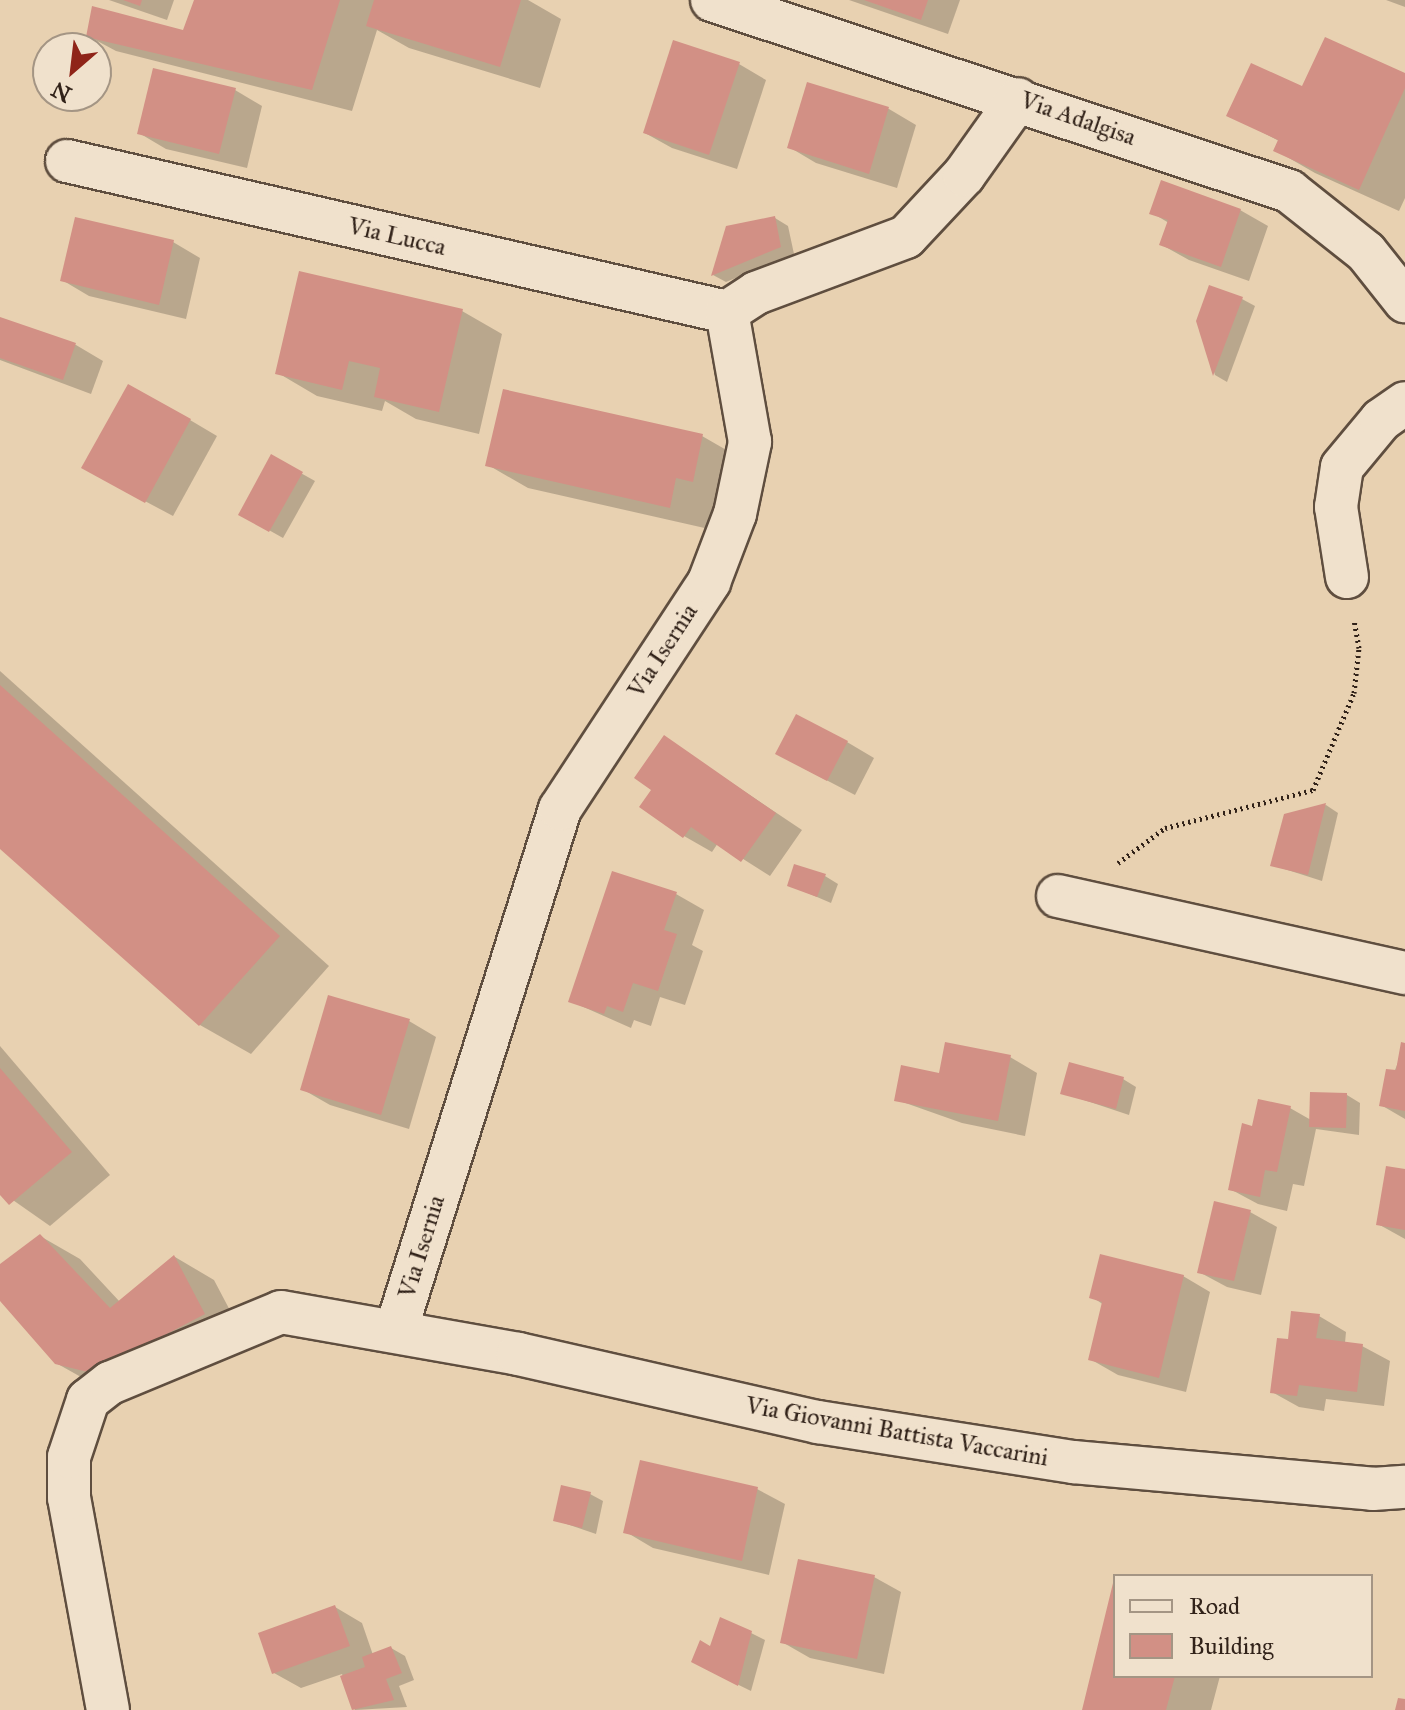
<!DOCTYPE html>
<style>
body{margin:0}
#map{position:relative;width:1405px;height:1710px;overflow:hidden;background:#e8d1b1;font-family:"IM FELL Great Primer",serif}
div>[style]{position:absolute}
.shadow>*{inset:0;background:#0003}
.building>*{inset:0;background:#d29085}
.path>*{height:5px;margin-top:-2.5px;transform-origin:0;background:repeating-linear-gradient(90deg,#312219 0 2px,transparent 0 6px)}
.roads{filter:drop-shadow(2px 0 #5f4e3f) drop-shadow(-2px 0 #5f4e3f) drop-shadow(0 2px #5f4e3f) drop-shadow(0 -2px #5f4e3f)}
.street>*{height:42px;margin:-21px;padding:0 21px;transform-origin:21px;border-radius:21px;background:#f0e1cc}
span{translate:-50% -50%;white-space:nowrap;text-align:center;line-height:1.15;-webkit-text-stroke:8px #f0e1cc;paint-order:stroke}
.street-label{font-size:24px;color:#312219}
.legend{position:absolute;left:1113px;top:1574px;width:260px;height:104px;box-sizing:border-box;background:#f0e1cc;border:2px solid #a49584;margin:0;padding:10px 14px;list-style:none;font-size:24px;color:#312219}
.legend li{display:flex;align-items:center;gap:16px;height:40px}
.legend b{width:40px;border:2px solid #a49584}
.north{position:absolute;left:32px;top:32px;width:80px;height:80px;box-sizing:border-box;background:#f0e1cc;border:2px solid #a49584;border-radius:50%;rotate:208deg;font-size:22px;font-weight:700;line-height:32px;text-align:center;color:#312219}
.north::after{content:'';display:block;margin:auto;width:28px;height:36px;background:#8f2418;clip-path:polygon(50% 0,100% 100%,50% 72%,0 100%)}
</style>
<div id="map">
<div class="shadow">
<i style="clip-path:polygon(109px 0,174px 0,167px 20px)"></i>
<i style="clip-path:polygon(196px 0,528px 0,561px 19px,540px 88px,409px 48px,377px 30px,352px 111px,116px 51px,88px 36px,184px 33px)"></i>
<i style="clip-path:polygon(849px 0,960px 0,948px 34px)"></i>
<i style="clip-path:polygon(1386px 0,1405px 0,1405px 7px)"></i>
<i style="clip-path:polygon(739px 64px,766px 80px,737px 169px,672px 148px,645px 133px)"></i>
<i style="clip-path:polygon(1405px 75px,1405px 198px,1399px 211px,1315px 173px,1275px 150px,1279px 141px,1229px 115px,1303px 89px)"></i>
<i style="clip-path:polygon(808px 84px,889px 109px,916px 125px,897px 188px,816px 163px,789px 147px)"></i>
<i style="clip-path:polygon(235px 90px,262px 106px,247px 168px,166px 149px,139px 133px)"></i>
<i style="clip-path:polygon(1162px 183px,1240px 210px,1268px 226px,1249px 281px,1189px 260px,1162px 245px,1169px 223px,1152px 213px)"></i>
<i style="clip-path:polygon(775px 218px,788px 226px,794px 254px,726px 282px,713px 275px)"></i>
<i style="clip-path:polygon(173px 242px,200px 258px,186px 319px,89px 296px,62px 280px)"></i>
<i style="clip-path:polygon(1242px 299px,1255px 306px,1227px 382px,1215px 375px,1198px 321px)"></i>
<i style="clip-path:polygon(462px 311px,502px 334px,479px 434px,416px 419px,385px 401px,382px 411px,317px 396px,278px 373px)"></i>
<i style="clip-path:polygon(0 319px,76px 345px,103px 361px,91px 394px,0 360px)"></i>
<i style="clip-path:polygon(190px 420px,217px 436px,173px 516px,111px 483px)"></i>
<i style="clip-path:polygon(702px 436px,742px 459px,732px 503px,716px 500px,709px 529px,528px 488px,488px 465px)"></i>
<i style="clip-path:polygon(272px 457px,315px 481px,283px 538px,240px 514px)"></i>
<i style="clip-path:polygon(0 671px,329px 966px,251px 1054px,200px 1025px,0 846px)"></i>
<i style="clip-path:polygon(665px 738px,802px 830px,770px 876px,718px 843px,712px 852px,684px 836px,654px 789px)"></i>
<i style="clip-path:polygon(847px 742px,874px 758px,855px 795px,805px 769px)"></i>
<i style="clip-path:polygon(1326px 805px,1338px 813px,1322px 881px,1272px 865px,1286px 815px)"></i>
<i style="clip-path:polygon(613px 873px,676px 894px,704px 910px,692px 945px,703px 951px,685px 1005px,660px 997px,651px 1026px,634px 1020px,631px 1028px,570px 1001px)"></i>
<i style="clip-path:polygon(825px 876px,838px 884px,831px 903px,789px 885px)"></i>
<i style="clip-path:polygon(409px 1021px,436px 1037px,409px 1129px,330px 1105px,302px 1089px)"></i>
<i style="clip-path:polygon(1405px 1045px,1405px 1119px,1381px 1105px)"></i>
<i style="clip-path:polygon(0 1046px,110px 1175px,50px 1226px,0 1191px)"></i>
<i style="clip-path:polygon(1010px 1057px,1037px 1073px,1025px 1136px,962px 1123px,897px 1100px,938px 1075px)"></i>
<i style="clip-path:polygon(1123px 1079px,1136px 1087px,1129px 1115px,1063px 1093px)"></i>
<i style="clip-path:polygon(1347px 1095px,1360px 1103px,1359px 1135px,1316px 1129px,1304px 1186px,1293px 1184px,1287px 1211px,1258px 1204px,1230px 1189px,1254px 1128px,1290px 1108px,1311px 1120px)"></i>
<i style="clip-path:polygon(1405px 1171px,1405px 1239px,1378px 1224px)"></i>
<i style="clip-path:polygon(1250px 1212px,1277px 1227px,1261px 1295px,1227px 1287px,1199px 1272px)"></i>
<i style="clip-path:polygon(40px 1236px,80px 1259px,120px 1302px,175px 1257px,214px 1280px,244px 1337px,97px 1386px,56px 1363px,0 1297px,0 1267px)"></i>
<i style="clip-path:polygon(1183px 1276px,1210px 1292px,1186px 1392px,1118px 1375px,1090px 1359px,1104px 1305px,1092px 1297px)"></i>
<i style="clip-path:polygon(1319px 1316px,1346px 1332px,1345px 1343px,1362px 1346px,1390px 1361px,1384px 1406px,1326px 1399px,1324px 1411px,1299px 1407px,1272px 1392px,1290px 1341px)"></i>
<i style="clip-path:polygon(757px 1489px,785px 1504px,769px 1575px,653px 1548px,626px 1532px)"></i>
<i style="clip-path:polygon(590px 1494px,603px 1501px,596px 1534px,555px 1520px)"></i>
<i style="clip-path:polygon(874px 1577px,901px 1592px,884px 1674px,810px 1658px,782px 1642px)"></i>
<i style="clip-path:polygon(1115px 1583px,1115px 1676px,1220px 1676px,1211px 1710px,1084px 1710px)"></i>
<i style="clip-path:polygon(335px 1607px,362px 1623px,373px 1655px,391px 1648px,405px 1656px,414px 1680px,399px 1686px,407px 1707px,355px 1710px,342px 1674px,301px 1688px,274px 1673px)"></i>
<i style="clip-path:polygon(751px 1633px,765px 1640px,751px 1691px,706px 1669px,712px 1649px)"></i>
</div>
<div class="building">
<i style="clip-path:polygon(123px 0,142px 0,140px 6px)"></i>
<i style="clip-path:polygon(194px 0,340px 0,312px 90px,86px 37px,92px 6px,183px 30px)"></i>
<i style="clip-path:polygon(374px 0,521px 0,500px 67px,366px 26px)"></i>
<i style="clip-path:polygon(864px 0,928px 0,921px 20px)"></i>
<i style="clip-path:polygon(1325px 37px,1405px 73px,1405px 88px,1359px 190px,1273px 151px,1278px 140px,1226px 116px,1251px 63px,1302px 86px)"></i>
<i style="clip-path:polygon(673px 40px,740px 62px,709px 155px,643px 133px)"></i>
<i style="clip-path:polygon(153px 68px,236px 88px,219px 154px,137px 134px)"></i>
<i style="clip-path:polygon(807px 82px,889px 107px,869px 174px,787px 148px)"></i>
<i style="clip-path:polygon(1161px 180px,1241px 209px,1221px 267px,1159px 245px,1168px 220px,1149px 214px)"></i>
<i style="clip-path:polygon(775px 216px,781px 247px,711px 276px,726px 226px)"></i>
<i style="clip-path:polygon(75px 217px,174px 240px,159px 305px,60px 281px)"></i>
<i style="clip-path:polygon(299px 271px,463px 309px,439px 412px,374px 397px,380px 368px,349px 361px,342px 390px,275px 374px)"></i>
<i style="clip-path:polygon(1209px 285px,1243px 297px,1213px 376px,1196px 321px)"></i>
<i style="clip-path:polygon(0 317px,76px 343px,63px 380px,0 358px)"></i>
<i style="clip-path:polygon(128px 384px,191px 419px,145px 503px,81px 468px)"></i>
<i style="clip-path:polygon(503px 389px,703px 434px,693px 482px,676px 478px,670px 508px,485px 466px)"></i>
<i style="clip-path:polygon(271px 454px,303px 472px,269px 532px,238px 515px)"></i>
<i style="clip-path:polygon(0 685px,280px 936px,199px 1026px,0 849px)"></i>
<i style="clip-path:polygon(796px 714px,848px 741px,827px 781px,775px 754px)"></i>
<i style="clip-path:polygon(664px 735px,776px 813px,741px 862px,691px 827px,683px 838px,639px 807px,651px 790px,634px 778px)"></i>
<i style="clip-path:polygon(1326px 803px,1308px 875px,1270px 866px,1284px 814px)"></i>
<i style="clip-path:polygon(794px 864px,826px 874px,817px 897px,787px 886px)"></i>
<i style="clip-path:polygon(612px 871px,677px 892px,664px 930px,677px 934px,658px 991px,633px 983px,623px 1012px,607px 1006px,604px 1014px,568px 1002px)"></i>
<i style="clip-path:polygon(328px 995px,410px 1019px,381px 1115px,300px 1090px)"></i>
<i style="clip-path:polygon(945px 1042px,1011px 1055px,998px 1121px,894px 1101px,901px 1065px,939px 1073px)"></i>
<i style="clip-path:polygon(1401px 1042px,1405px 1043px,1405px 1111px,1379px 1106px,1386px 1069px,1396px 1070px)"></i>
<i style="clip-path:polygon(1069px 1062px,1124px 1077px,1116px 1109px,1060px 1094px)"></i>
<i style="clip-path:polygon(0 1068px,72px 1152px,9px 1205px,0 1195px)"></i>
<i style="clip-path:polygon(1310px 1092px,1347px 1093px,1346px 1128px,1309px 1127px)"></i>
<i style="clip-path:polygon(1258px 1099px,1291px 1106px,1277px 1172px,1265px 1170px,1260px 1197px,1228px 1190px,1242px 1123px,1252px 1126px)"></i>
<i style="clip-path:polygon(1386px 1166px,1405px 1169px,1405px 1230px,1376px 1225px)"></i>
<i style="clip-path:polygon(1214px 1201px,1251px 1210px,1234px 1281px,1197px 1273px)"></i>
<i style="clip-path:polygon(40px 1234px,110px 1308px,174px 1255px,205px 1314px,92px 1373px,55px 1364px,0 1301px,0 1264px)"></i>
<i style="clip-path:polygon(1100px 1254px,1184px 1275px,1159px 1378px,1088px 1360px,1102px 1302px,1089px 1298px)"></i>
<i style="clip-path:polygon(1291px 1311px,1320px 1314px,1316px 1338px,1363px 1344px,1357px 1392px,1299px 1385px,1297px 1396px,1270px 1393px,1277px 1338px,1288px 1339px)"></i>
<i style="clip-path:polygon(640px 1460px,758px 1487px,742px 1561px,623px 1533px)"></i>
<i style="clip-path:polygon(561px 1485px,591px 1492px,582px 1528px,553px 1521px)"></i>
<i style="clip-path:polygon(798px 1559px,875px 1575px,857px 1659px,780px 1643px)"></i>
<i style="clip-path:polygon(1114px 1579px,1115px 1676px,1175px 1676px,1166px 1710px,1082px 1710px)"></i>
<i style="clip-path:polygon(335px 1605px,350px 1646px,272px 1674px,258px 1633px)"></i>
<i style="clip-path:polygon(720px 1617px,752px 1631px,738px 1686px,691px 1662px,700px 1640px,710px 1646px)"></i>
<i style="clip-path:polygon(391px 1646px,402px 1673px,386px 1679px,394px 1700px,352px 1710px,340px 1676px,365px 1667px,362px 1657px)"></i>
<i style="clip-path:polygon(1398px 1698px,1405px 1699px,1405px 1710px,1395px 1710px)"></i>
</div>
<div class="path">
<i style="left:1118px;top:863px;width:59px;rotate:-36.7deg"></i>
<i style="left:1165px;top:828px;width:153px;rotate:-14.4deg"></i>
<i style="left:1313px;top:790px;width:105px;rotate:-67.1deg"></i>
<i style="left:1354px;top:693px;width:45px;rotate:-83.7deg"></i>
<i style="left:1359px;top:648px;width:27px;rotate:-100deg"></i>
</div>
<div class="roads">
<div class="street">
<i style="left:712px;top:0;width:608px;rotate:18.32deg"></i>
<i style="left:1289px;top:191px;width:98px;rotate:38.4deg"></i>
<i style="left:1366px;top:252px;width:63px;rotate:51.5deg"></i>
<i style="left:67px;top:161px;width:677px;rotate:12.89deg"></i>
<i style="left:1347px;top:577px;width:71px;rotate:-98.9deg"></i>
<i style="left:1336px;top:507px;width:40px;rotate:-81.5deg"></i>
<i style="left:1342px;top:467px;width:61px;rotate:-50.3deg"></i>
<i style="left:1381px;top:420px;width:29px;rotate:-35deg"></i>
<i style="left:1058px;top:896px;width:355px;rotate:12.5deg"></i>
<i style="left:396px;top:1330px;width:546px;rotate:-72.53deg"></i>
<i style="left:560px;top:809px;width:272px;rotate:-56.7deg"></i>
<i style="left:709px;top:582px;width:73px;rotate:-69.1deg"></i>
<i style="left:735px;top:514px;width:74px;rotate:-78.2deg"></i>
<i style="left:750px;top:442px;width:132px;rotate:-100deg"></i>
<i style="left:727px;top:312px;width:35px;rotate:-33deg"></i>
<i style="left:756px;top:293px;width:160px;rotate:-20.5deg"></i>
<i style="left:906px;top:237px;width:85px;rotate:-46.9deg"></i>
<i style="left:964px;top:175px;width:93px;rotate:-54.6deg"></i>
<i style="left:108px;top:1710px;width:216px;rotate:-100.4deg"></i>
<i style="left:69px;top:1498px;width:41px;rotate:-90deg"></i>
<i style="left:69px;top:1457px;width:60px;rotate:-71.6deg"></i>
<i style="left:88px;top:1400px;width:28px;rotate:-38deg"></i>
<i style="left:110px;top:1383px;width:185px;rotate:-22.5deg"></i>
<i style="left:281px;top:1312px;width:241px;rotate:10deg"></i>
<i style="left:518px;top:1354px;width:308px;rotate:12.8deg"></i>
<i style="left:818px;top:1422px;width:258px;rotate:8.9deg"></i>
<i style="left:1073px;top:1462px;width:301px;rotate:5.1deg"></i>
<i style="left:1373px;top:1489px;width:32px;rotate:-4deg"></i>
</div>
</div>
<div class="street-label">
<span style="left:1078px;top:119px;rotate:19deg">Via Adalgisa</span>
<span style="left:397px;top:237px;rotate:13deg">Via Lucca</span>
<span style="left:663px;top:651px;rotate:-57deg">Via Isernia</span>
<span style="left:422px;top:1247px;rotate:-73deg">Via Isernia</span>
<span style="left:897px;top:1432px;rotate:10deg">Via Giovanni Battista Vaccarini</span>
</div>
<ul class="legend">
<li><b style="height:10px;background:#f0e1cc"></b>Road</li>
<li><b style="height:22px;background:#d29085"></b>Building</li>
</ul>
<div class="north">N</div>
</div>
